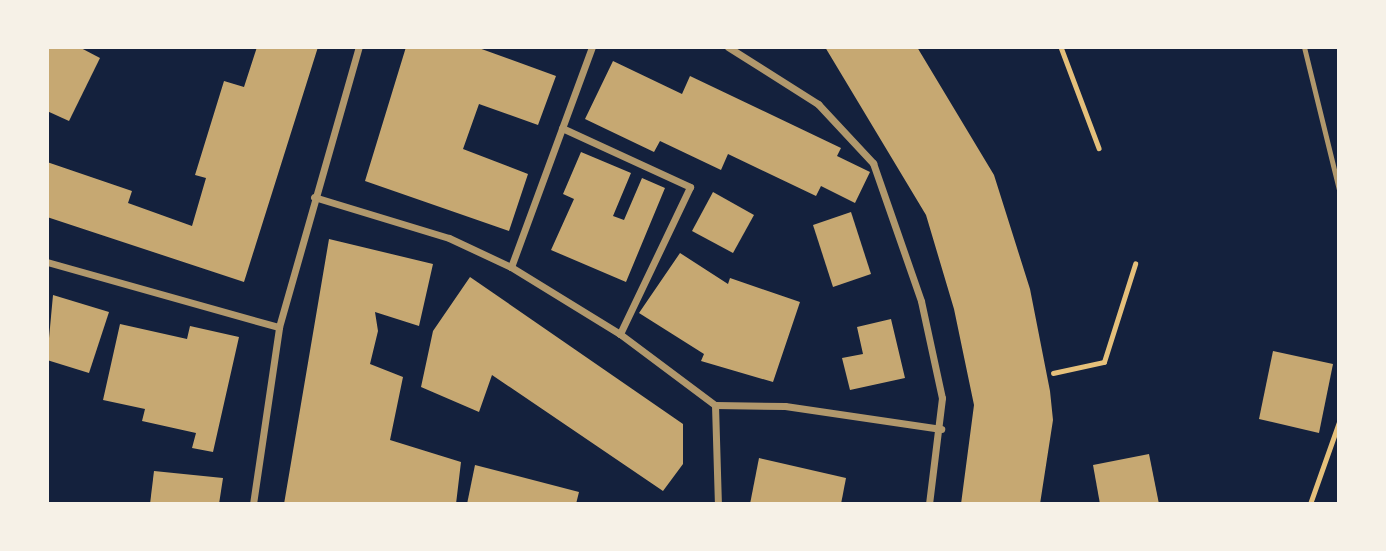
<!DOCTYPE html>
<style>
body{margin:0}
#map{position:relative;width:1386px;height:551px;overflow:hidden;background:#14213d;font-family:Cabin,sans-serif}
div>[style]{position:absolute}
.building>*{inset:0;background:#c6a872}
.path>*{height:4.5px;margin:-2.25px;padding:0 2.25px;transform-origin:2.25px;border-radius:2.25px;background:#e5c07b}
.service>*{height:5px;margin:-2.5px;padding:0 2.5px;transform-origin:2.5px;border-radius:2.5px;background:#b1986c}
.minor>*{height:7px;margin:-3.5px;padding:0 3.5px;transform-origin:3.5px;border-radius:3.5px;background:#b1986c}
span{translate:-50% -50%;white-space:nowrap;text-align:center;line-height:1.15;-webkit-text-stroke:5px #f6f1e7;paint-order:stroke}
.frame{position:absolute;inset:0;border:49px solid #f6f1e7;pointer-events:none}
</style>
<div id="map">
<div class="building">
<i style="clip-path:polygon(47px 47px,79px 47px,100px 58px,69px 121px,47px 111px)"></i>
<i style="clip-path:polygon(257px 47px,318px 47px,244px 282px,47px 217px,47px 162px,132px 191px,128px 203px,192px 226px,206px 178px,195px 175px,224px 81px,244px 87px)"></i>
<i style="clip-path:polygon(406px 47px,476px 47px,556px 76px,538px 125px,479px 104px,463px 149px,528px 174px,509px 231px,365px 181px)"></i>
<i style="clip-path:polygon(825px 47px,917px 47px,994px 175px,1030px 289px,1050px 391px,1053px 420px,1040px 504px,961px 504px,974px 405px,954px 309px,926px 215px)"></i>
<i style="clip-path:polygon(613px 61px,682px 94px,690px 76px,841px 148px,837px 156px,870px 172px,855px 203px,821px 186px,816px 196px,728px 154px,721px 170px,660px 141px,654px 152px,585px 119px)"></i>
<i style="clip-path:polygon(581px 152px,631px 173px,613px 216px,624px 220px,642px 178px,665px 188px,626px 282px,551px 250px,574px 199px,563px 194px)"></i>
<i style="clip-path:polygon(713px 192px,754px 215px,733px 253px,692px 231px)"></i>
<i style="clip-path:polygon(851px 212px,871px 274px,833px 287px,813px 225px)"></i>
<i style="clip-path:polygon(329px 239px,433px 264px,419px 326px,375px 312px,378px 331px,370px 364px,403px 377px,390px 440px,461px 462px,456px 504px,284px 504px)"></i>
<i style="clip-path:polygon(680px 253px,728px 284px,730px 278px,800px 302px,773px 382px,701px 361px,704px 354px,639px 313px)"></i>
<i style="clip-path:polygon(470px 277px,683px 424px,683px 464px,663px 491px,492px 375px,479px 412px,421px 387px,433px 331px)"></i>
<i style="clip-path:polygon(53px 295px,109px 312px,89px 373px,47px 360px)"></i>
<i style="clip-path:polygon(891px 319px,905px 378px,850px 390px,842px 358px,863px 354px,857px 327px)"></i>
<i style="clip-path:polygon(120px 324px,187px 339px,190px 326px,239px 337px,213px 452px,192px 448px,196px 433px,142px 421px,145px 409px,103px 400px)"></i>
<i style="clip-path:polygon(1273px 351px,1333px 364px,1319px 433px,1259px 419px)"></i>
<i style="clip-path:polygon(1149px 454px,1159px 504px,1100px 504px,1093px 465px)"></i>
<i style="clip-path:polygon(759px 458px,846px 478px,841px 504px,750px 504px)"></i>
<i style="clip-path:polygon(475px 465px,579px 492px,576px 504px,467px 504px)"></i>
<i style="clip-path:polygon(154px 471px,223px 478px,219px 504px,150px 504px)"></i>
</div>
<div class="path">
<i style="left:1061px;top:47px;width:108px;rotate:69.4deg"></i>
<i style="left:1053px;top:373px;width:52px;rotate:-12.2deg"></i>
<i style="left:1104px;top:362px;width:103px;rotate:-72.4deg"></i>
<i style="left:1310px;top:504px;width:87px;rotate:-70.5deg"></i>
</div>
<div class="service">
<i style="left:1304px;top:47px;width:146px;rotate:76.2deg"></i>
</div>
<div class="minor">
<i style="left:728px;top:47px;width:107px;rotate:32.3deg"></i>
<i style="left:818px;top:104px;width:81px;rotate:47deg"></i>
<i style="left:873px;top:163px;width:146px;rotate:70.8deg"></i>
<i style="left:921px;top:301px;width:99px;rotate:77.8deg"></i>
<i style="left:942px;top:398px;width:107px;rotate:97deg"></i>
<i style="left:562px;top:128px;width:141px;rotate:24.7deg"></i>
<i style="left:690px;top:187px;width:163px;rotate:115.5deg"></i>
<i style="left:314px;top:197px;width:141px;rotate:16.9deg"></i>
<i style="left:449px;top:238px;width:68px;rotate:25.1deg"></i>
<i style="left:511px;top:267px;width:128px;rotate:31.6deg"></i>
<i style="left:620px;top:334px;width:119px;rotate:36.8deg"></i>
<i style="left:715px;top:405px;width:99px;rotate:88.3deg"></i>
<i style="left:47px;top:262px;width:241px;rotate:15.7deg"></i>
<i style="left:511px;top:267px;width:234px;rotate:-69.8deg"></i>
<i style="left:715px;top:405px;width:70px;rotate:0.8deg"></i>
<i style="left:785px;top:406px;width:158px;rotate:8.4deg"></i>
<i style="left:253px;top:504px;width:179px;rotate:-81.6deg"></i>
<i style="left:279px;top:327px;width:291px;rotate:-74.1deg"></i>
</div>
<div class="frame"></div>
</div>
